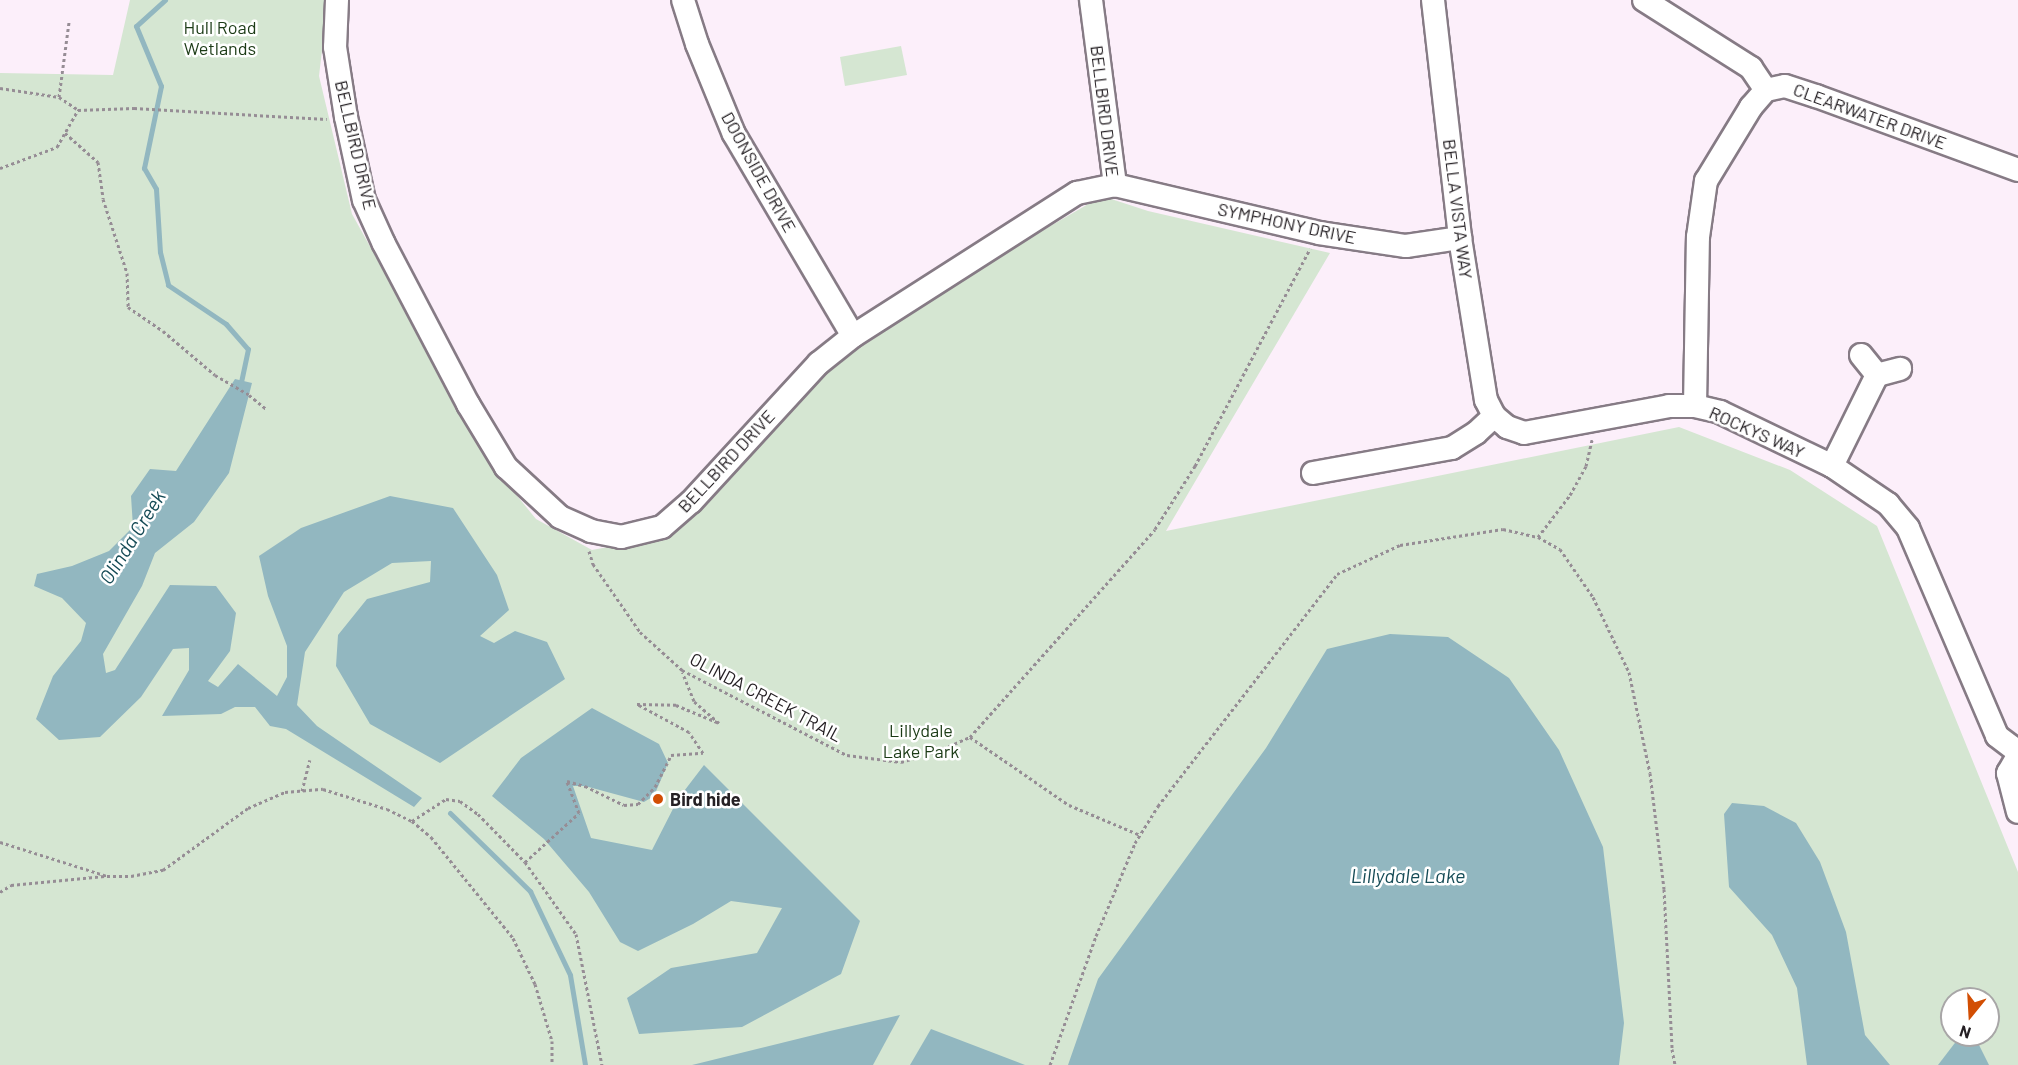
<!DOCTYPE html>
<style>
body{margin:0}
#map{position:relative;width:2018px;height:1065px;overflow:hidden;background:#fceffa;font-family:Barlow,sans-serif}
div>[style]{position:absolute}
.green>*{inset:0;background:#d5e6d2}
.water>*{inset:0;background:#92b7c0}
.stream>*{height:5px;margin:-2.5px;padding:0 2.5px;transform-origin:2.5px;border-radius:2.5px;background:#92b7c0}
.path>*{height:3px;margin-top:-1.5px;transform-origin:0;background:repeating-linear-gradient(90deg,#968d95 0 3px,transparent 0 6px)}
.roads{filter:drop-shadow(2px 0 #867b85) drop-shadow(-2px 0 #867b85) drop-shadow(0 2px #867b85) drop-shadow(0 -2px #867b85)}
.minor>*{height:22px;margin:-11px;padding:0 11px;transform-origin:11px;border-radius:11px;background:#fff}
.dots>*{width:16px;height:16px;translate:-50% -50%;box-sizing:border-box;border:3px solid #fff;border-radius:50%}
span{translate:-50% -50%;white-space:nowrap;text-align:center;line-height:1.15;-webkit-text-stroke:5px #fff;paint-order:stroke}
.park-label{font-size:18px;color:#1c3b16}
.street-label{font-size:18px;color:#252024}
.poi-label{font-size:18px;color:#252024;font-weight:700}
.left{translate:0 -50%;text-align:left}
.water-label{font-size:20px;color:#154b56;font-style:italic}
.north{position:absolute;left:1940px;top:987px;width:60px;height:60px;box-sizing:border-box;background:#fff;border:2px solid #a8a6a7;border-radius:50%;rotate:198deg;font-size:16px;font-weight:700;line-height:24px;text-align:center;color:#252024}
.north::after{content:'';display:block;margin:auto;width:21px;height:27px;background:#d24e03;clip-path:polygon(50% 0,100% 100%,50% 72%,0 100%)}
</style>
<div id="map">
<div class="green">
<i style="clip-path:polygon(evenodd,130px 0,328px 0,319px 76px,352px 214px,491px 464px,536px 519px,592px 550px,661px 537px,838px 362px,999px 256px,1102px 196px,1148px 211px,1330px 253px,1166px 531px,1679px 427px,1790px 470px,1877px 526px,2018px 872px,2018px 1065px,0 1065px,0 73px,113px 75px,130px 0,1952px 999px,1988px 999px,1988px 1035px,1952px 1035px,1952px 999px)"></i>
<i style="clip-path:polygon(901px 46px,907px 75px,845px 86px,840px 57px)"></i>
</div>
<div class="water">
<i style="clip-path:polygon(235px 379px,252px 383px,229px 473px,194px 522px,155px 553px,142px 586px,103px 654px,106px 673px,115px 670px,170px 585px,216px 586px,236px 613px,230px 651px,208px 681px,218px 687px,238px 664px,277px 696px,287px 677px,287px 646px,268px 596px,259px 556px,301px 528px,390px 496px,453px 508px,497px 575px,509px 610px,480px 636px,494px 643px,515px 631px,547px 642px,565px 679px,440px 763px,370px 724px,336px 666px,338px 635px,367px 599px,430px 582px,431px 561px,392px 563px,344px 592px,305px 652px,297px 705px,317px 726px,422px 798px,414px 807px,286px 729px,270px 726px,255px 707px,235px 707px,221px 714px,162px 716px,189px 670px,189px 648px,173px 649px,141px 697px,100px 737px,59px 740px,36px 719px,53px 676px,81px 641px,86px 623px,62px 598px,34px 586px,37px 574px,72px 566px,109px 551px,133px 527px,131px 496px,150px 469px,176px 471px)"></i>
<i style="clip-path:polygon(1390px 634px,1448px 637px,1509px 678px,1559px 750px,1603px 847px,1624px 1023px,1619px 1065px,1068px 1065px,1098px 979px,1266px 748px,1327px 649px)"></i>
<i style="clip-path:polygon(592px 708px,659px 744px,668px 763px,654px 796px,644px 802px,585px 786px,573px 786px,591px 838px,652px 850px,678px 799px,704px 765px,860px 921px,841px 974px,742px 1027px,639px 1034px,627px 998px,671px 968px,757px 953px,782px 908px,731px 901px,693px 924px,638px 951px,620px 942px,589px 892px,544px 839px,492px 796px,521px 758px)"></i>
<i style="clip-path:polygon(1732px 803px,1764px 806px,1796px 823px,1820px 862px,1846px 932px,1865px 1035px,1890px 1065px,1807px 1065px,1797px 988px,1772px 935px,1729px 887px,1724px 814px)"></i>
<i style="clip-path:polygon(900px 1015px,873px 1065px,692px 1065px,830px 1031px)"></i>
<i style="clip-path:polygon(931px 1029px,1025px 1065px,910px 1065px)"></i>
<i style="clip-path:polygon(1961px 1035px,1974px 1035px,1989px 1065px,1938px 1065px)"></i>
</div>
<div class="stream">
<i style="left:165px;top:0;width:39px;rotate:138deg"></i>
<i style="left:136px;top:26px;width:65px;rotate:67.4deg"></i>
<i style="left:161px;top:86px;width:84px;rotate:101.7deg"></i>
<i style="left:144px;top:168px;width:24px;rotate:60deg"></i>
<i style="left:156px;top:189px;width:63px;rotate:86.4deg"></i>
<i style="left:160px;top:252px;width:34px;rotate:76deg"></i>
<i style="left:168px;top:285px;width:70px;rotate:33.9deg"></i>
<i style="left:226px;top:324px;width:33px;rotate:49deg"></i>
<i style="left:248px;top:349px;width:38px;rotate:102deg"></i>
<i style="left:450px;top:813px;width:112px;rotate:44.3deg"></i>
<i style="left:530px;top:891px;width:93px;rotate:64.5deg"></i>
<i style="left:570px;top:975px;width:91px;rotate:80.5deg"></i>
</div>
<div class="path">
<i style="left:0;top:88px;width:60px;rotate:8.7deg"></i>
<i style="left:59px;top:97px;width:23px;rotate:34deg"></i>
<i style="left:59px;top:97px;width:76px;rotate:-82.4deg"></i>
<i style="left:65px;top:133px;width:44px;rotate:41.3deg"></i>
<i style="left:98px;top:162px;width:37px;rotate:82deg"></i>
<i style="left:103px;top:199px;width:78px;rotate:72deg"></i>
<i style="left:127px;top:273px;width:34px;rotate:88deg"></i>
<i style="left:128px;top:307px;width:42px;rotate:34.4deg"></i>
<i style="left:163px;top:331px;width:68px;rotate:40.2deg"></i>
<i style="left:215px;top:375px;width:39px;rotate:30deg"></i>
<i style="left:249px;top:395px;width:22px;rotate:39deg"></i>
<i style="left:0;top:168px;width:61px;rotate:-20.2deg"></i>
<i style="left:57px;top:147px;width:43px;rotate:-60.4deg"></i>
<i style="left:78px;top:110px;width:56px;rotate:-2deg"></i>
<i style="left:134px;top:108px;width:193px;rotate:3.3deg"></i>
<i style="left:1538px;top:537px;width:53px;rotate:-52.7deg"></i>
<i style="left:1570px;top:495px;width:33px;rotate:-61deg"></i>
<i style="left:1586px;top:466px;width:27px;rotate:-77deg"></i>
<i style="left:589px;top:551px;width:14px;rotate:73deg"></i>
<i style="left:593px;top:564px;width:83px;rotate:55.3deg"></i>
<i style="left:640px;top:632px;width:57px;rotate:42.1deg"></i>
<i style="left:682px;top:670px;width:186px;rotate:27.3deg"></i>
<i style="left:847px;top:755px;width:54px;rotate:7.4deg"></i>
<i style="left:901px;top:762px;width:39px;rotate:-17deg"></i>
<i style="left:938px;top:751px;width:35px;rotate:-24deg"></i>
<i style="left:970px;top:737px;width:120px;rotate:34.5deg"></i>
<i style="left:1069px;top:805px;width:77px;rotate:22.9deg"></i>
<i style="left:970px;top:737px;width:278px;rotate:-48.3deg"></i>
<i style="left:1155px;top:529px;width:75px;rotate:-57.6deg"></i>
<i style="left:1195px;top:466px;width:246px;rotate:-62.1deg"></i>
<i style="left:302px;top:791px;width:32px;rotate:-76deg"></i>
<i style="left:412px;top:821px;width:40px;rotate:-32.9deg"></i>
<i style="left:446px;top:799px;width:14px;rotate:8deg"></i>
<i style="left:460px;top:801px;width:22px;rotate:36deg"></i>
<i style="left:478px;top:814px;width:67px;rotate:45.6deg"></i>
<i style="left:525px;top:862px;width:88px;rotate:54.7deg"></i>
<i style="left:576px;top:934px;width:134px;rotate:78.8deg"></i>
<i style="left:0;top:842px;width:112px;rotate:17.6deg"></i>
<i style="left:107px;top:876px;width:24px"></i>
<i style="left:131px;top:876px;width:33px;rotate:-11deg"></i>
<i style="left:163px;top:870px;width:105px;rotate:-36.1deg"></i>
<i style="left:248px;top:808px;width:40px;rotate:-23.4deg"></i>
<i style="left:285px;top:792px;width:38px;rotate:-5deg"></i>
<i style="left:323px;top:789px;width:67px;rotate:17.4deg"></i>
<i style="left:387px;top:809px;width:28px;rotate:26deg"></i>
<i style="left:412px;top:821px;width:25px;rotate:40deg"></i>
<i style="left:431px;top:837px;width:130px;rotate:50.9deg"></i>
<i style="left:513px;top:938px;width:51px;rotate:64.4deg"></i>
<i style="left:535px;top:984px;width:59px;rotate:73.4deg"></i>
<i style="left:552px;top:1041px;width:24px;rotate:90deg"></i>
<i style="left:525px;top:862px;width:73px;rotate:-42.2deg"></i>
<i style="left:579px;top:813px;width:34px;rotate:-111deg"></i>
<i style="left:567px;top:781px;width:19px;rotate:16deg"></i>
<i style="left:585px;top:786px;width:43px;rotate:26deg"></i>
<i style="left:624px;top:805px;width:14px;rotate:-4deg"></i>
<i style="left:638px;top:804px;width:24px;rotate:-45deg"></i>
<i style="left:655px;top:787px;width:36px;rotate:-63deg"></i>
<i style="left:671px;top:755px;width:32px;rotate:-4deg"></i>
<i style="left:703px;top:753px;width:25px;rotate:-124deg"></i>
<i style="left:689px;top:732px;width:59px;rotate:-151.7deg"></i>
<i style="left:637px;top:704px;width:39px;rotate:1deg"></i>
<i style="left:676px;top:705px;width:47px;rotate:22.7deg"></i>
<i style="left:719px;top:723px;width:33px;rotate:-139deg"></i>
<i style="left:694px;top:701px;width:31px;rotate:-112deg"></i>
<i style="left:0;top:892px;width:13px;rotate:-32deg"></i>
<i style="left:11px;top:885px;width:94px;rotate:-5.5deg"></i>
<i style="left:1050px;top:1065px;width:137px;rotate:-70.4deg"></i>
<i style="left:1096px;top:936px;width:101px;rotate:-67.2deg"></i>
<i style="left:1135px;top:843px;width:44px;rotate:-58.1deg"></i>
<i style="left:1158px;top:806px;width:293px;rotate:-52.3deg"></i>
<i style="left:1337px;top:574px;width:69px;rotate:-24.7deg"></i>
<i style="left:1400px;top:545px;width:104px;rotate:-8.8deg"></i>
<i style="left:1503px;top:529px;width:36px;rotate:13deg"></i>
<i style="left:1538px;top:537px;width:25px;rotate:29deg"></i>
<i style="left:1560px;top:549px;width:58px;rotate:55.5deg"></i>
<i style="left:1593px;top:597px;width:83px;rotate:64.4deg"></i>
<i style="left:1629px;top:672px;width:103px;rotate:78.3deg"></i>
<i style="left:1650px;top:773px;width:117px;rotate:83.1deg"></i>
<i style="left:1664px;top:889px;width:160px;rotate:87.1deg"></i>
<i style="left:1672px;top:1049px;width:16px;rotate:79deg"></i>
</div>
<div class="roads">
<div class="minor">
<i style="left:337px;top:0;width:47px;rotate:92.4deg"></i>
<i style="left:335px;top:47px;width:71px;rotate:81.1deg"></i>
<i style="left:346px;top:117px;width:85px;rotate:77.8deg"></i>
<i style="left:364px;top:200px;width:48px;rotate:65.6deg"></i>
<i style="left:384px;top:244px;width:181px;rotate:62.3deg"></i>
<i style="left:468px;top:404px;width:74px;rotate:58.9deg"></i>
<i style="left:506px;top:467px;width:74px;rotate:42.8deg"></i>
<i style="left:560px;top:517px;width:34px;rotate:24deg"></i>
<i style="left:591px;top:531px;width:31px;rotate:11deg"></i>
<i style="left:621px;top:537px;width:42px;rotate:-13.7deg"></i>
<i style="left:662px;top:527px;width:38px;rotate:-41deg"></i>
<i style="left:691px;top:502px;width:189px;rotate:-47.4deg"></i>
<i style="left:819px;top:363px;width:43px;rotate:-38.5deg"></i>
<i style="left:853px;top:336px;width:266px;rotate:-32.6deg"></i>
<i style="left:1077px;top:193px;width:39px;rotate:-12deg"></i>
<i style="left:1115px;top:185px;width:210px;rotate:13.2deg"></i>
<i style="left:1319px;top:233px;width:88px;rotate:8.5deg"></i>
<i style="left:1406px;top:246px;width:55px;rotate:-8.4deg"></i>
<i style="left:683px;top:0;width:46px;rotate:72.3deg"></i>
<i style="left:697px;top:44px;width:97px;rotate:67.7deg"></i>
<i style="left:734px;top:134px;width:234px;rotate:59.5deg"></i>
<i style="left:1091px;top:0;width:187px;rotate:82.6deg"></i>
<i style="left:1433px;top:0;width:240px;rotate:83.5deg"></i>
<i style="left:1460px;top:238px;width:164px;rotate:80.9deg"></i>
<i style="left:1486px;top:400px;width:18px;rotate:63deg"></i>
<i style="left:1644px;top:0;width:127px;rotate:32.4deg"></i>
<i style="left:1751px;top:68px;width:27px;rotate:56deg"></i>
<i style="left:1861px;top:355px;width:26px;rotate:51deg"></i>
<i style="left:1877px;top:375px;width:24px;rotate:-15deg"></i>
<i style="left:1695px;top:406px;width:169px;rotate:-89deg"></i>
<i style="left:1698px;top:237px;width:57px;rotate:-81.9deg"></i>
<i style="left:1706px;top:181px;width:87px;rotate:-58.7deg"></i>
<i style="left:1751px;top:107px;width:23px;rotate:-49deg"></i>
<i style="left:1766px;top:90px;width:19px;rotate:-12deg"></i>
<i style="left:1785px;top:86px;width:33px;rotate:18deg"></i>
<i style="left:1816px;top:96px;width:215px;rotate:20.1deg"></i>
<i style="left:1832px;top:466px;width:102px;rotate:-63.7deg"></i>
<i style="left:1313px;top:473px;width:141px;rotate:-10.2deg"></i>
<i style="left:1452px;top:448px;width:28px;rotate:-32deg"></i>
<i style="left:1476px;top:433px;width:25px;rotate:-43deg"></i>
<i style="left:1494px;top:416px;width:17px;rotate:40deg"></i>
<i style="left:1507px;top:427px;width:18px;rotate:19deg"></i>
<i style="left:1524px;top:433px;width:147px;rotate:-10.5deg"></i>
<i style="left:1669px;top:406px;width:26px"></i>
<i style="left:1695px;top:406px;width:26px;rotate:13deg"></i>
<i style="left:1720px;top:412px;width:124px;rotate:25.7deg"></i>
<i style="left:1832px;top:466px;width:68px;rotate:34.2deg"></i>
<i style="left:1888px;top:504px;width:31px;rotate:50deg"></i>
<i style="left:1908px;top:528px;width:226px;rotate:66.8deg"></i>
<i style="left:1997px;top:736px;width:26px;rotate:37deg"></i>
<i style="left:2018px;top:756px;width:20px;rotate:120deg"></i>
<i style="left:2008px;top:773px;width:40px;rotate:75.6deg"></i>
</div>
</div>
<div class="dots">
<i style="left:658px;top:799px;background:#d24e03"></i>
</div>
<div class="park-label">
<span style="left:220px;top:38px">Hull Road<br>Wetlands</span>
<span style="left:921px;top:741px">Lillydale<br>Lake Park</span>
</div>
<div class="street-label">
<span style="left:1105px;top:111px;rotate:83deg">BELLBIRD DRIVE</span>
<span style="left:1870px;top:116px;rotate:20deg">CLEARWATER DRIVE</span>
<span style="left:356px;top:145px;rotate:77deg">BELLBIRD DRIVE</span>
<span style="left:759px;top:172px;rotate:61deg">DOONSIDE DRIVE</span>
<span style="left:1458px;top:209px;rotate:83deg">BELLA VISTA WAY</span>
<span style="left:1287px;top:223px;rotate:12deg">SYMPHONY DRIVE</span>
<span style="left:1757px;top:432px;rotate:24deg">ROCKYS WAY</span>
<span style="left:726px;top:461px;rotate:-47deg">BELLBIRD DRIVE</span>
<span style="left:766px;top:697px;rotate:28deg">OLINDA CREEK TRAIL</span>
</div>
<div class="poi-label">
<span class="left" style="left:670px;top:799px">Bird hide</span>
</div>
<div class="water-label">
<span style="left:132px;top:537px;rotate:-58deg">Olinda Creek</span>
<span style="left:1408px;top:875px">Lillydale Lake</span>
</div>
<div class="north">N</div>
</div>
